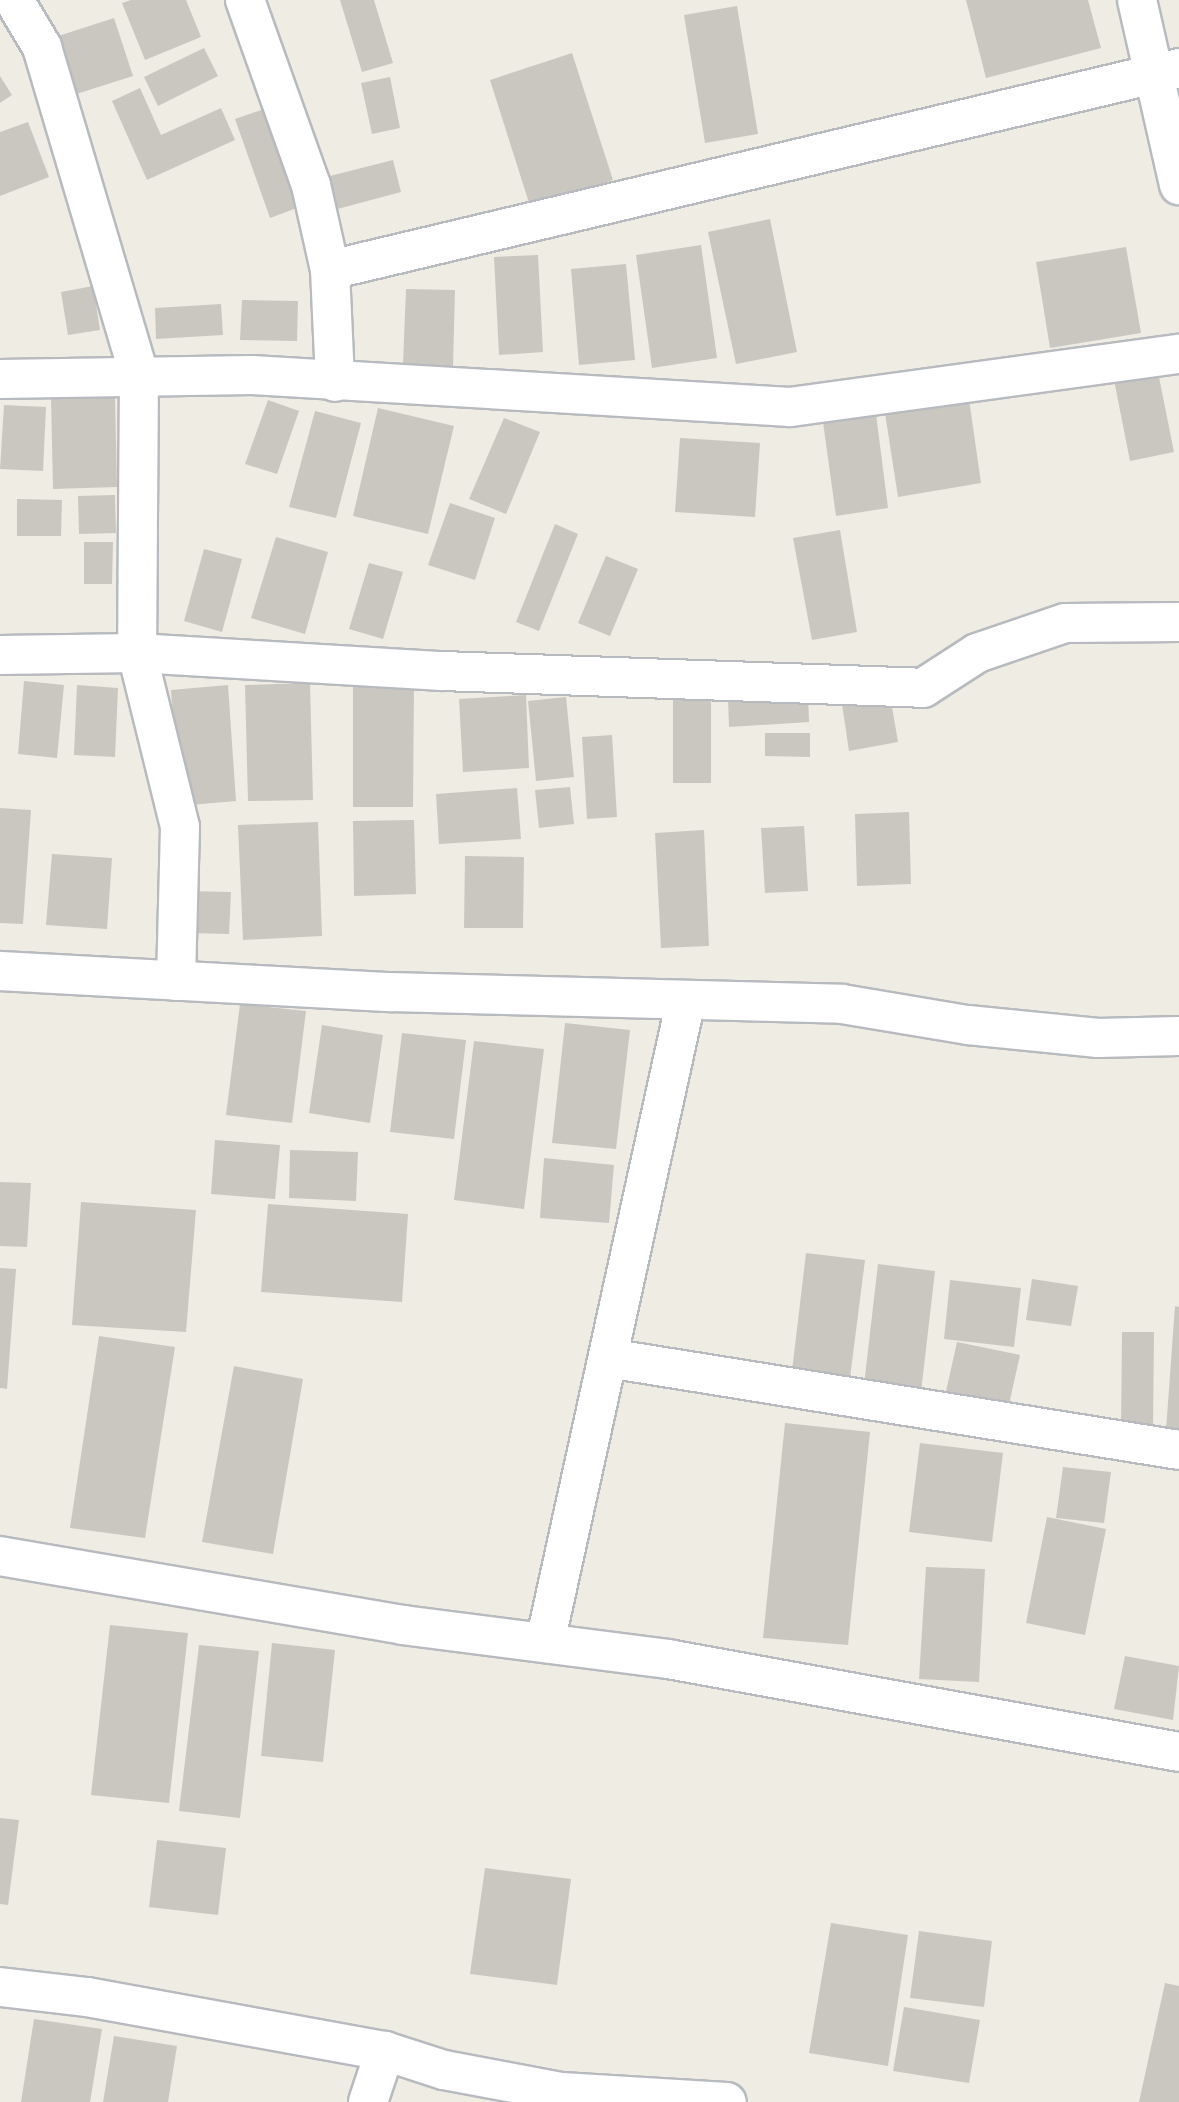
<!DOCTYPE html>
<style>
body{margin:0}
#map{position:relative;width:1179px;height:2102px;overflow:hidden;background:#efece4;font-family:Lato,sans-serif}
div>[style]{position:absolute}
.building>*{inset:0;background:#cac7c1}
.roads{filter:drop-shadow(2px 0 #b7babf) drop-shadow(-2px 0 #b7babf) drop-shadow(0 2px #b7babf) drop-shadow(0 -2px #b7babf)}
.minor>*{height:38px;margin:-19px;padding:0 19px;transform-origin:19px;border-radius:19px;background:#fff}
span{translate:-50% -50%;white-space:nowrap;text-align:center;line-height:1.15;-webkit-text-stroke:5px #fff;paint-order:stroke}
</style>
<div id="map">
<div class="building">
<i style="clip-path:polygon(131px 0,186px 0,201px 37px,145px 60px,122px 3px)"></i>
<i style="clip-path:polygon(340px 0,374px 0,393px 63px,362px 72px)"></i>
<i style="clip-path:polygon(966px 0,1088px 0,1101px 48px,986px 78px)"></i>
<i style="clip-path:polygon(737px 6px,758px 134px,705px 143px,684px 15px)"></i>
<i style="clip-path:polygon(114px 18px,133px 76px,67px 97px,49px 39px)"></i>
<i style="clip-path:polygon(204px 48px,218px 76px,158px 106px,144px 77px)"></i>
<i style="clip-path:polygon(572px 53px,613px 180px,530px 206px,490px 80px)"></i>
<i style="clip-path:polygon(0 76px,12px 95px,0 103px)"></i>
<i style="clip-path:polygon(390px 77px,400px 128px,372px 134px,361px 83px)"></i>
<i style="clip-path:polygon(140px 88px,161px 135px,221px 108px,235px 140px,147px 180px,112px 101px)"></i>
<i style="clip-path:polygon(270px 107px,305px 205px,270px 218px,235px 119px)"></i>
<i style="clip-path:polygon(28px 122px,49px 177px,0 196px,0 132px)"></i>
<i style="clip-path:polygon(393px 160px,401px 192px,330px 211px,322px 178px)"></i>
<i style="clip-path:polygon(770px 219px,797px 352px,736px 364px,708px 232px)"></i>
<i style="clip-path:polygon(701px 245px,717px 358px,652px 368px,636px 255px)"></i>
<i style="clip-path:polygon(1126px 247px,1141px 333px,1050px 348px,1036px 262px)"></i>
<i style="clip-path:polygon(538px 255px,543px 352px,499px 355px,494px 257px)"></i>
<i style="clip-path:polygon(626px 264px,635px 360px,579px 365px,571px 269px)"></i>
<i style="clip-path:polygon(93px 286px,100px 330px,68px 335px,61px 292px)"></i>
<i style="clip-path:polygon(406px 289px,455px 290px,453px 366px,403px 364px)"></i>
<i style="clip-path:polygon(242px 300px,298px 301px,297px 341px,240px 340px)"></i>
<i style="clip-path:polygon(221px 304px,223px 335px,156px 339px,155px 308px)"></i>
<i style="clip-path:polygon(1158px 372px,1174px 452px,1130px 461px,1114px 380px)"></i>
<i style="clip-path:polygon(115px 397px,117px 487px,53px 489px,51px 398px)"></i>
<i style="clip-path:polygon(969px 399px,981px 483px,898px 497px,885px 413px)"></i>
<i style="clip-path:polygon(268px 400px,299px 411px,277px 474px,245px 464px)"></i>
<i style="clip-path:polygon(4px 405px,46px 407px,43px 471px,0 469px)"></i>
<i style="clip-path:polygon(378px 408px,454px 426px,428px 534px,353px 516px)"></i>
<i style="clip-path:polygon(315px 411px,361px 423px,336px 518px,289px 507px)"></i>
<i style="clip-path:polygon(876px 414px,888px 508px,836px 516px,823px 422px)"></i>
<i style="clip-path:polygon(504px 418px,540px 432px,506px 514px,469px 499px)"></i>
<i style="clip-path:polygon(680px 438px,760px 443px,755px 517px,675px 512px)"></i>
<i style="clip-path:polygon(115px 495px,116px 533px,79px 534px,78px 496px)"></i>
<i style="clip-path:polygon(17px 499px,62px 500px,61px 536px,17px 536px)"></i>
<i style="clip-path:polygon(450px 503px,495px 518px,475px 580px,428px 565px)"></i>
<i style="clip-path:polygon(555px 524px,578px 534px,539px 631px,516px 622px)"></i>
<i style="clip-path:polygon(840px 530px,857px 632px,812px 640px,793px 538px)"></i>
<i style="clip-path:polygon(276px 537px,328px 552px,305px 634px,251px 618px)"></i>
<i style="clip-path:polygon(84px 542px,113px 542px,112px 584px,84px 584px)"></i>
<i style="clip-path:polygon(204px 549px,242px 559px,222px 632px,184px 621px)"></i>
<i style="clip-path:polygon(606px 556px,638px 569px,610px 636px,578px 623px)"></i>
<i style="clip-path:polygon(369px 563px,403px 572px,383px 639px,349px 629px)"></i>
<i style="clip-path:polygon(24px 681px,64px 685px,57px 758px,18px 754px)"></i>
<i style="clip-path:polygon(310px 683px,313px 800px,248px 801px,245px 685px)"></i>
<i style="clip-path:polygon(77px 685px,118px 688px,115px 757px,74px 755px)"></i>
<i style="clip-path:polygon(228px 685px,236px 801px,179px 806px,171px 690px)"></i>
<i style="clip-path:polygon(353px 685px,414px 685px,413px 807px,353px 807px)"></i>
<i style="clip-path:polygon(711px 692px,711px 783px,673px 783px,673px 693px)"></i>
<i style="clip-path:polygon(808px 694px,809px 722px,729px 727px,728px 698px)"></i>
<i style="clip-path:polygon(526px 695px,529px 768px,463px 772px,459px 699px)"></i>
<i style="clip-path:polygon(890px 695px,898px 742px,849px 751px,842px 704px)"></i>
<i style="clip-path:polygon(566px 697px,574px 777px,536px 781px,528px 701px)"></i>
<i style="clip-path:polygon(765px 733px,810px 733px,810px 757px,765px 756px)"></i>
<i style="clip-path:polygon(612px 735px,617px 817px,587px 819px,582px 737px)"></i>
<i style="clip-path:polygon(570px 787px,574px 824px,539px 828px,535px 790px)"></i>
<i style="clip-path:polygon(517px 788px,521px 839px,439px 844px,436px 794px)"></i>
<i style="clip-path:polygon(0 808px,31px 810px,23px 924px,0 923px)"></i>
<i style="clip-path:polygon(909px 812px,911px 884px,857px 886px,855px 814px)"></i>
<i style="clip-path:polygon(414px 820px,416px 894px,354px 896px,353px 821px)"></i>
<i style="clip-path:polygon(318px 822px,322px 936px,243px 940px,238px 825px)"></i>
<i style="clip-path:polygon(804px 826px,808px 891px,765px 893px,761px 828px)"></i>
<i style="clip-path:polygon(704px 830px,709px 946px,661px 948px,655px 833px)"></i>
<i style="clip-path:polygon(52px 854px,112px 858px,107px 929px,46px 925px)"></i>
<i style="clip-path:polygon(465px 856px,524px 857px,523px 928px,464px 928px)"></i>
<i style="clip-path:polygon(189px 891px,231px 892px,229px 934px,187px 933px)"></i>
<i style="clip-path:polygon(240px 1004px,306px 1011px,292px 1123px,226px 1115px)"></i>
<i style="clip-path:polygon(565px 1023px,630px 1030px,616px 1149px,552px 1143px)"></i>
<i style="clip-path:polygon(322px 1025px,383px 1035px,370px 1123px,309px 1113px)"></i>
<i style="clip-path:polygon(402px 1033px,466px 1040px,454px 1139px,390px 1132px)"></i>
<i style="clip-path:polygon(474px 1041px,544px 1049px,524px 1209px,454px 1200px)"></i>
<i style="clip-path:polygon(215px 1140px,280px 1145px,275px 1199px,211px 1194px)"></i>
<i style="clip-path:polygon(290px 1150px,358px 1152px,356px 1201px,289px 1198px)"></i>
<i style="clip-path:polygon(544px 1158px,614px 1165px,609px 1223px,540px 1218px)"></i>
<i style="clip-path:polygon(0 1182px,31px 1183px,27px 1247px,0 1246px)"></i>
<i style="clip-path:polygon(81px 1202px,196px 1210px,186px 1332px,72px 1325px)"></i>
<i style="clip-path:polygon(268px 1204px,408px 1214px,402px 1302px,261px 1292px)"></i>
<i style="clip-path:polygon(806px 1253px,865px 1260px,850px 1378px,792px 1371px)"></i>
<i style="clip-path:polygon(878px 1264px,935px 1271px,921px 1392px,864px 1385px)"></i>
<i style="clip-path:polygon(0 1268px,16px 1269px,7px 1389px,0 1388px)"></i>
<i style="clip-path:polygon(1032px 1279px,1078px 1286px,1071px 1326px,1026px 1320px)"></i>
<i style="clip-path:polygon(950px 1280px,1021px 1288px,1014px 1347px,944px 1339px)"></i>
<i style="clip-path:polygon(1175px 1306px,1179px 1307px,1179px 1430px,1166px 1430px)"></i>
<i style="clip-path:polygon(1122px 1332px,1154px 1332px,1153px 1427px,1121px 1427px)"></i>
<i style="clip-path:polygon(99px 1336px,175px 1347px,145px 1538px,70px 1528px)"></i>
<i style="clip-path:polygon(957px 1342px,1020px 1355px,1008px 1409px,945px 1396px)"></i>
<i style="clip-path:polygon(234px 1366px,303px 1379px,273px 1554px,202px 1542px)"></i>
<i style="clip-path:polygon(785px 1423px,870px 1432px,848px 1645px,763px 1638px)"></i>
<i style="clip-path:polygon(920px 1443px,1003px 1453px,992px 1542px,909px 1532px)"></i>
<i style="clip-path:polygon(1063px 1467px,1111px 1472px,1104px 1523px,1056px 1518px)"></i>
<i style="clip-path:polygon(1047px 1517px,1106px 1529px,1085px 1635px,1026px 1623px)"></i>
<i style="clip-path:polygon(926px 1567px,985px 1569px,979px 1682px,919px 1679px)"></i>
<i style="clip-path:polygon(110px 1625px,188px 1633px,169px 1803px,91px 1795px)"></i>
<i style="clip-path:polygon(272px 1643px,335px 1650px,323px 1762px,261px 1756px)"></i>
<i style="clip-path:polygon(199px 1645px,259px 1651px,240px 1818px,179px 1811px)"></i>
<i style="clip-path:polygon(1125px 1656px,1179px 1666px,1173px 1720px,1114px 1709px)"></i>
<i style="clip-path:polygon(0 1818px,19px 1820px,8px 1905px,0 1904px)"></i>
<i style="clip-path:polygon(157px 1840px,226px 1848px,218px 1915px,149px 1907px)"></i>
<i style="clip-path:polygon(485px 1868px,571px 1879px,557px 1985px,470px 1974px)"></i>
<i style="clip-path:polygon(831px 1923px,908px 1935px,888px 2066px,809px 2053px)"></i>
<i style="clip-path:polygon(919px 1931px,992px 1941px,984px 2007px,910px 1998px)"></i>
<i style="clip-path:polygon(1165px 1983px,1179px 1986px,1179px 2102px,1139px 2102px)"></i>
<i style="clip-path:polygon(904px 2007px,980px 2020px,969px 2083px,893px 2071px)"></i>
<i style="clip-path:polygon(34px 2019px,102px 2029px,90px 2102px,21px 2102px)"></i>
<i style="clip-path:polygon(114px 2036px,177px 2046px,168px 2102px,103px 2102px)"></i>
</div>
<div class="roads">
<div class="minor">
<i style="left:14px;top:0;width:55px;rotate:59.2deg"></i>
<i style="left:42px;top:47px;width:341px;rotate:73.5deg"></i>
<i style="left:139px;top:374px;width:279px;rotate:90.4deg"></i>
<i style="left:137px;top:653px;width:179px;rotate:76.1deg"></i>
<i style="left:180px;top:827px;width:154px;rotate:91.5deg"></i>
<i style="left:245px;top:0;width:196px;rotate:70.4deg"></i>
<i style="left:311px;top:185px;width:87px;rotate:77.4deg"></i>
<i style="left:330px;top:270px;width:112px;rotate:87.4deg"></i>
<i style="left:1137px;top:0;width:190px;rotate:77.2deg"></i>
<i style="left:330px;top:270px;width:873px;rotate:-13.38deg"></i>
<i style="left:0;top:379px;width:252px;rotate:-0.9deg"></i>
<i style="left:252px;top:375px;width:539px;rotate:3.4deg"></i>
<i style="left:790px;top:407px;width:393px;rotate:-7.8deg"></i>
<i style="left:0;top:655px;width:137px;rotate:-0.8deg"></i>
<i style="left:137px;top:653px;width:306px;rotate:3.4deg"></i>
<i style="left:442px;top:671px;width:481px;rotate:2deg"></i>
<i style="left:923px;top:688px;width:64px;rotate:-32.9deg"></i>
<i style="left:977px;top:653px;width:93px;rotate:-18.8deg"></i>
<i style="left:1065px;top:623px;width:114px;rotate:-0.5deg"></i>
<i style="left:0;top:971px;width:391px;rotate:3.1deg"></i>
<i style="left:390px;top:992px;width:452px;rotate:1.5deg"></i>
<i style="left:842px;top:1004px;width:128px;rotate:9.5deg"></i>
<i style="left:968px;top:1025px;width:131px;rotate:5.7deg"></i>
<i style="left:1098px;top:1038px;width:81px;rotate:-1.4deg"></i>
<i style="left:608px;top:1358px;width:578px;rotate:9.15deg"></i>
<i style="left:0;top:1556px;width:409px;rotate:9.7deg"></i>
<i style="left:403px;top:1625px;width:267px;rotate:7.3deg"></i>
<i style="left:668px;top:1659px;width:519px;rotate:10.31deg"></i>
<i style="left:545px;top:1643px;width:658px;rotate:-77.63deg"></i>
<i style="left:0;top:1987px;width:88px;rotate:6.6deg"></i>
<i style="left:87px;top:1997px;width:303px;rotate:10.3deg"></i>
<i style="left:368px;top:2102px;width:54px;rotate:-71.6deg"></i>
<i style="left:385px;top:2051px;width:62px;rotate:17.9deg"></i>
<i style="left:444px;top:2070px;width:120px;rotate:10.6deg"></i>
<i style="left:562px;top:2092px;width:165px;rotate:3.5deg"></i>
</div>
</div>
</div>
